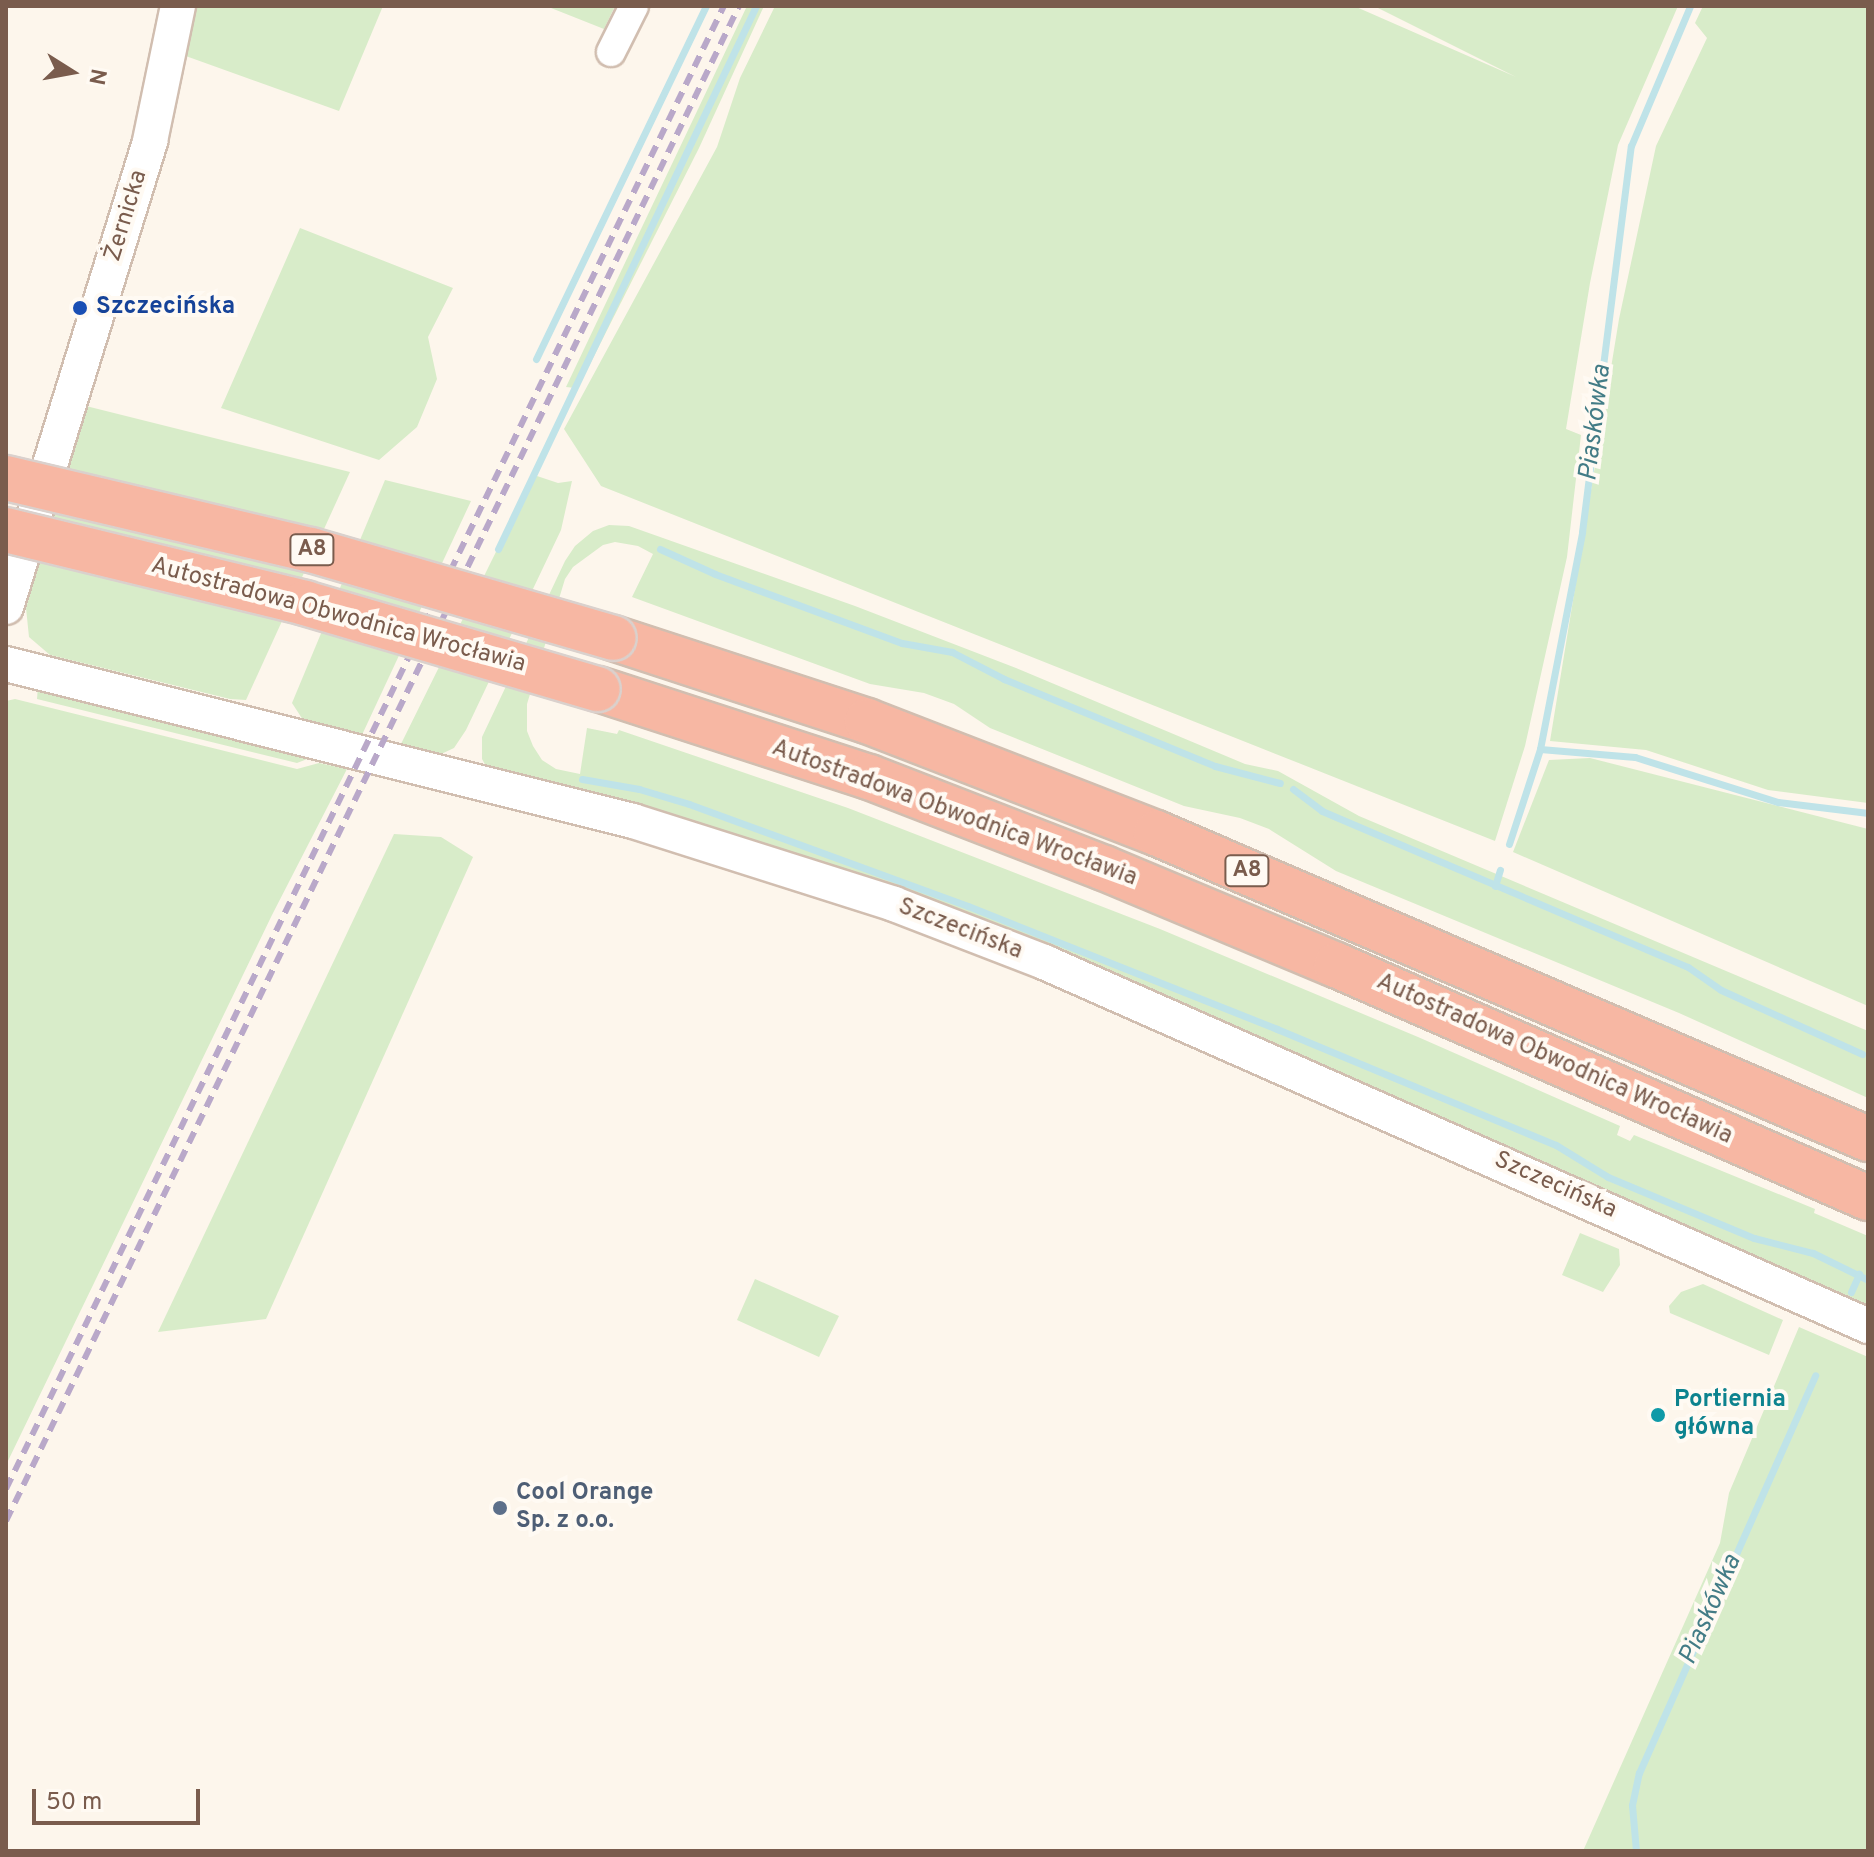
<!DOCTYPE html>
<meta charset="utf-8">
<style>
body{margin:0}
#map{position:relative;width:1874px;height:1857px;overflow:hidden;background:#fdf6ec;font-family:Overpass,sans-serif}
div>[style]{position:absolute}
.green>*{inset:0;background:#d8ecc9}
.stream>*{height:7px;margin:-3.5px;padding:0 3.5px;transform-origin:3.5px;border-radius:3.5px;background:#bfe3e8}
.roads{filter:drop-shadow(2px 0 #d1beb0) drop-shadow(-2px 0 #d1beb0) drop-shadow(0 2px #d1beb0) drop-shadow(0 -2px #d1beb0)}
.minor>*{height:28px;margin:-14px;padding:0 14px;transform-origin:14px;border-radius:14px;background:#fff}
.tertiary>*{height:34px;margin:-17px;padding:0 17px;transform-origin:17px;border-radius:17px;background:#fff}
.motorway>*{height:44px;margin:-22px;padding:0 22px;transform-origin:22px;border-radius:22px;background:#f7b7a3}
.rail>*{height:6px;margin-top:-3px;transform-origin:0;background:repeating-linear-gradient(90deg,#b9a8c9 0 12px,transparent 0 20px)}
.bridges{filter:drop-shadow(2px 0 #dad1cd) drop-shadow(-2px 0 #dad1cd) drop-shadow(0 2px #dad1cd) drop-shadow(0 -2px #dad1cd)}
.motorway-bridge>*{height:44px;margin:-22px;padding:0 22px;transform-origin:22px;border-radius:22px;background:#f7b7a3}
.dots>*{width:22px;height:22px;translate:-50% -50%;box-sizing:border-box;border:4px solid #fffaf3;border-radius:50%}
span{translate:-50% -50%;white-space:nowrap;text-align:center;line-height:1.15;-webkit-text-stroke:8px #fffaf3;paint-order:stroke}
.shield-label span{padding:2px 6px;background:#fffaf3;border:2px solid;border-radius:6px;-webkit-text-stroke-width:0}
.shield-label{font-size:22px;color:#7a5c4d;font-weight:700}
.street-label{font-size:24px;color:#7a5c4d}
.transit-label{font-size:24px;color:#164399;font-weight:700}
.left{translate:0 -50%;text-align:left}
.culture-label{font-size:24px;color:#0d838f;font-weight:700}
.service-label{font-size:24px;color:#4e5e75;font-weight:700}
.water-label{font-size:26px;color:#437c86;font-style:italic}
.frame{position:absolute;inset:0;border:8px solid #7a5c4d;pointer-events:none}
.north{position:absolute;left:32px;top:32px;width:80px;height:80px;-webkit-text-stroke:6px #fffaf3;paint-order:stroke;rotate:101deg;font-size:22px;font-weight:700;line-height:32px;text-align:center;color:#7a5c4d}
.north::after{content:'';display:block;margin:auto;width:28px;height:36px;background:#7a5c4d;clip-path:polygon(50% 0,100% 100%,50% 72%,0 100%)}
.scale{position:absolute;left:32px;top:1789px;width:168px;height:36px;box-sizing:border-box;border:4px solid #7a5c4d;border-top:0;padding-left:10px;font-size:24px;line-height:28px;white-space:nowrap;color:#7a5c4d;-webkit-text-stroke:6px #fffaf3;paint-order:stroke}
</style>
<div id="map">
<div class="green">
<i style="clip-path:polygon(192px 6px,383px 6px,339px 111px,183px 55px)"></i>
<i style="clip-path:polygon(546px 6px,615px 6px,604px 29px)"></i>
<i style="clip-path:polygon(747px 6px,764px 6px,699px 148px,590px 364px,576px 388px,566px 387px)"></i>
<i style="clip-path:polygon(775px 6px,1354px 6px,1516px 77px,1374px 6px,1678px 6px,1618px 145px,1590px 283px,1566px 429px,1581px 435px,1567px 557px,1525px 746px,1495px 841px,601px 486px,564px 429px,717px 147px,740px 78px)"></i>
<i style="clip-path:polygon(1703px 6px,1868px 6px,1868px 803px,1768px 790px,1646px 750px,1550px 741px,1619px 319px,1656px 146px,1707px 38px,1695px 23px)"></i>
<i style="clip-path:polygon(300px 228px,453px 288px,428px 337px,437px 379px,417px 427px,379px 460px,221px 408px)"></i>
<i style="clip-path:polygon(86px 406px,350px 472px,246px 700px,230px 699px,50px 655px,29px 637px,26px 608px)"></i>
<i style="clip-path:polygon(534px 475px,558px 483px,572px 481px,561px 530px,466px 730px,454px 748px,439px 755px,399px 748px)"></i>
<i style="clip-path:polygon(385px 480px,471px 501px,361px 737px,305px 723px,292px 703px)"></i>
<i style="clip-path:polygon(609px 525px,629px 526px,855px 606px,1016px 668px,1245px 764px,1278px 771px,1359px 816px,1868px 1031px,1868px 1098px,1679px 1013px,1336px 871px,1269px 829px,1240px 818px,1184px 806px,990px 728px,954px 704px,924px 693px,870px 684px,632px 597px,653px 554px,638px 546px,615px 542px,603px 545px,573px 567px,565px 579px,527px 704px,527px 731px,533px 746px,542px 760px,556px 769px,580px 774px,587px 728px,617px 734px,619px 730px,848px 808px,1160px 929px,1418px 1037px,1620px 1126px,1617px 1135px,1630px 1141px,1634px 1135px,1815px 1209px,1814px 1213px,1868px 1236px,1868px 1309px,1176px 1003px,487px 768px,482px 759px,482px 737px,565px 561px,575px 546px,593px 531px)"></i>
<i style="clip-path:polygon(38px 686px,315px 756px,297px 763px,37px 699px)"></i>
<i style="clip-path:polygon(15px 699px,297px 769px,319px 763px,347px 769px,272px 915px,6px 1465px,6px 701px)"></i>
<i style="clip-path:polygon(1590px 758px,1868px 829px,1868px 1006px,1513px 852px,1549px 760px)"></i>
<i style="clip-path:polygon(394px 834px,441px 837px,473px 857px,266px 1319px,158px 1332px)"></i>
<i style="clip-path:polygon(1580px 1233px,1619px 1249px,1620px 1265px,1603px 1292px,1562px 1275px)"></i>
<i style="clip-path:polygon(755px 1279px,839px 1316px,819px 1357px,737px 1320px)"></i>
<i style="clip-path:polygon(1703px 1284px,1783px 1320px,1769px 1355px,1670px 1313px,1669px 1306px,1681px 1292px)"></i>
<i style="clip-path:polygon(1799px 1327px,1868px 1357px,1868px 1851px,1583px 1851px,1720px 1543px,1729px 1493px)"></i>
</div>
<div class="stream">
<i style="left:536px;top:359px;width:392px;rotate:-64.3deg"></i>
<i style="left:498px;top:549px;width:601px;rotate:-64.59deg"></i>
<i style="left:660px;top:549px;width:60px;rotate:24.4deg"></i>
<i style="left:715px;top:574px;width:199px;rotate:20.3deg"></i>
<i style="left:902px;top:643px;width:51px;rotate:10.2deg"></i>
<i style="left:952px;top:652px;width:59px;rotate:27.4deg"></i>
<i style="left:1004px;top:679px;width:228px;rotate:22.4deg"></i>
<i style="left:1215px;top:766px;width:67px;rotate:14.7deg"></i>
<i style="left:1540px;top:749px;width:95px;rotate:4.8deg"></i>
<i style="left:1635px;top:757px;width:150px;rotate:17.5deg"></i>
<i style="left:1778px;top:802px;width:91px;rotate:7deg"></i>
<i style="left:582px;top:779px;width:58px;rotate:10deg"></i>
<i style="left:639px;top:789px;width:52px;rotate:16.7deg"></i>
<i style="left:689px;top:804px;width:297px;rotate:20.1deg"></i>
<i style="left:968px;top:906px;width:333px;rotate:21.7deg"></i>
<i style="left:1277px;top:1029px;width:302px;rotate:22.6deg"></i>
<i style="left:1556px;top:1145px;width:61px;rotate:31.6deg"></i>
<i style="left:1608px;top:1177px;width:158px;rotate:22.7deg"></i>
<i style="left:1754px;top:1238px;width:61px;rotate:14.3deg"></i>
<i style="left:1813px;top:1253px;width:61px;rotate:26.1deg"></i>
<i style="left:1293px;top:789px;width:36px;rotate:37deg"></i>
<i style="left:1322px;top:811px;width:398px;rotate:23.1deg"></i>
<i style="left:1688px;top:967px;width:40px;rotate:34.9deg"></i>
<i style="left:1721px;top:990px;width:155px;rotate:24.4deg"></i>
<i style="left:1509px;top:844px;width:100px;rotate:-71.9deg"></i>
<i style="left:1540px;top:749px;width:221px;rotate:-79deg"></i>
<i style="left:1582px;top:532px;width:389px;rotate:-82.8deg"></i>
<i style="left:1631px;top:146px;width:152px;rotate:-67.1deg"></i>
<i style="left:1495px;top:886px;width:17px;rotate:-73deg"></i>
<i style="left:1851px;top:1292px;width:20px;rotate:-66deg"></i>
<i style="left:1636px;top:1851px;width:46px;rotate:-95deg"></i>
<i style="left:1632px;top:1805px;width:33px;rotate:-78deg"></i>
<i style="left:1639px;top:1773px;width:435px;rotate:-66.1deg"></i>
</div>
<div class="roads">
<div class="minor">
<i style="left:611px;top:52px;width:51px;rotate:-63.4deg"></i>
</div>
<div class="tertiary">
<i style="left:6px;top:607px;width:488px;rotate:-72.8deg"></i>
<i style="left:150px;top:141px;width:138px;rotate:-78.3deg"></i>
<i style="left:6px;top:664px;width:646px;rotate:14.06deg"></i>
<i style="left:633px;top:821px;width:274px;rotate:17.6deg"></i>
<i style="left:894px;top:904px;width:161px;rotate:21.1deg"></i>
<i style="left:1044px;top:962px;width:901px;rotate:23.83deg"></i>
</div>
<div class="motorway">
<i style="left:613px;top:638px;width:267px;rotate:18.1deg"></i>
<i style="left:867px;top:721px;width:310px;rotate:21.2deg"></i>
<i style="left:1156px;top:833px;width:775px;rotate:23.26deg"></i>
<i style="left:598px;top:689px;width:285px;rotate:18deg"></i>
<i style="left:869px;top:777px;width:252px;rotate:21.2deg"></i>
<i style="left:1104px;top:868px;width:251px;rotate:22.7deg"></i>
<i style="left:1336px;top:965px;width:581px;rotate:23.65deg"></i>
</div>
</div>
<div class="rail">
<i style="left:6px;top:1489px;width:1648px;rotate:-64.17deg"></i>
<i style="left:6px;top:1521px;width:1683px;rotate:-64.18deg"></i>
</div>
<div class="bridges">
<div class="motorway-bridge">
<i style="left:6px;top:478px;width:313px;rotate:13.3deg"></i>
<i style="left:311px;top:550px;width:315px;rotate:16.2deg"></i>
<i style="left:6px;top:530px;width:308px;rotate:13.7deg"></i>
<i style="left:305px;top:603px;width:305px;rotate:16.4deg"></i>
</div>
</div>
<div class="dots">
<i style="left:80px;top:308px;background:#1a4fb4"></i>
<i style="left:1658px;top:1415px;background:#0f9aa8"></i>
<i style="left:500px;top:1508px;background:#5c6f8a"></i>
</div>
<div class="shield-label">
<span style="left:312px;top:550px">A8</span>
<span style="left:1247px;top:871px">A8</span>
</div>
<div class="street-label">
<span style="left:127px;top:216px;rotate:-73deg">Żernicka</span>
<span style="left:338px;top:616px;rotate:15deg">Autostradowa Obwodnica Wrocławia</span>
<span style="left:954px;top:814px;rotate:20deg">Autostradowa Obwodnica Wrocławia</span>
<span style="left:960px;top:930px;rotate:21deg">Szczecińska</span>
<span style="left:1554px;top:1060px;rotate:24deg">Autostradowa Obwodnica Wrocławia</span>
<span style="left:1555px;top:1186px;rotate:24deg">Szczecińska</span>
</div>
<div class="transit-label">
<span class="left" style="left:96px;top:308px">Szczecińska</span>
</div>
<div class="culture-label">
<span class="left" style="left:1674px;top:1415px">Portiernia<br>główna</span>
</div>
<div class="service-label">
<span class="left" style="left:516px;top:1508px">Cool Orange<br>Sp. z o.o.</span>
</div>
<div class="water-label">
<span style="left:1596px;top:423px;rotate:-83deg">Piaskówka</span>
<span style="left:1711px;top:1610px;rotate:-66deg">Piaskówka</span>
</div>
<div class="frame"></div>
<div class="north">N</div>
<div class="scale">50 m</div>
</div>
